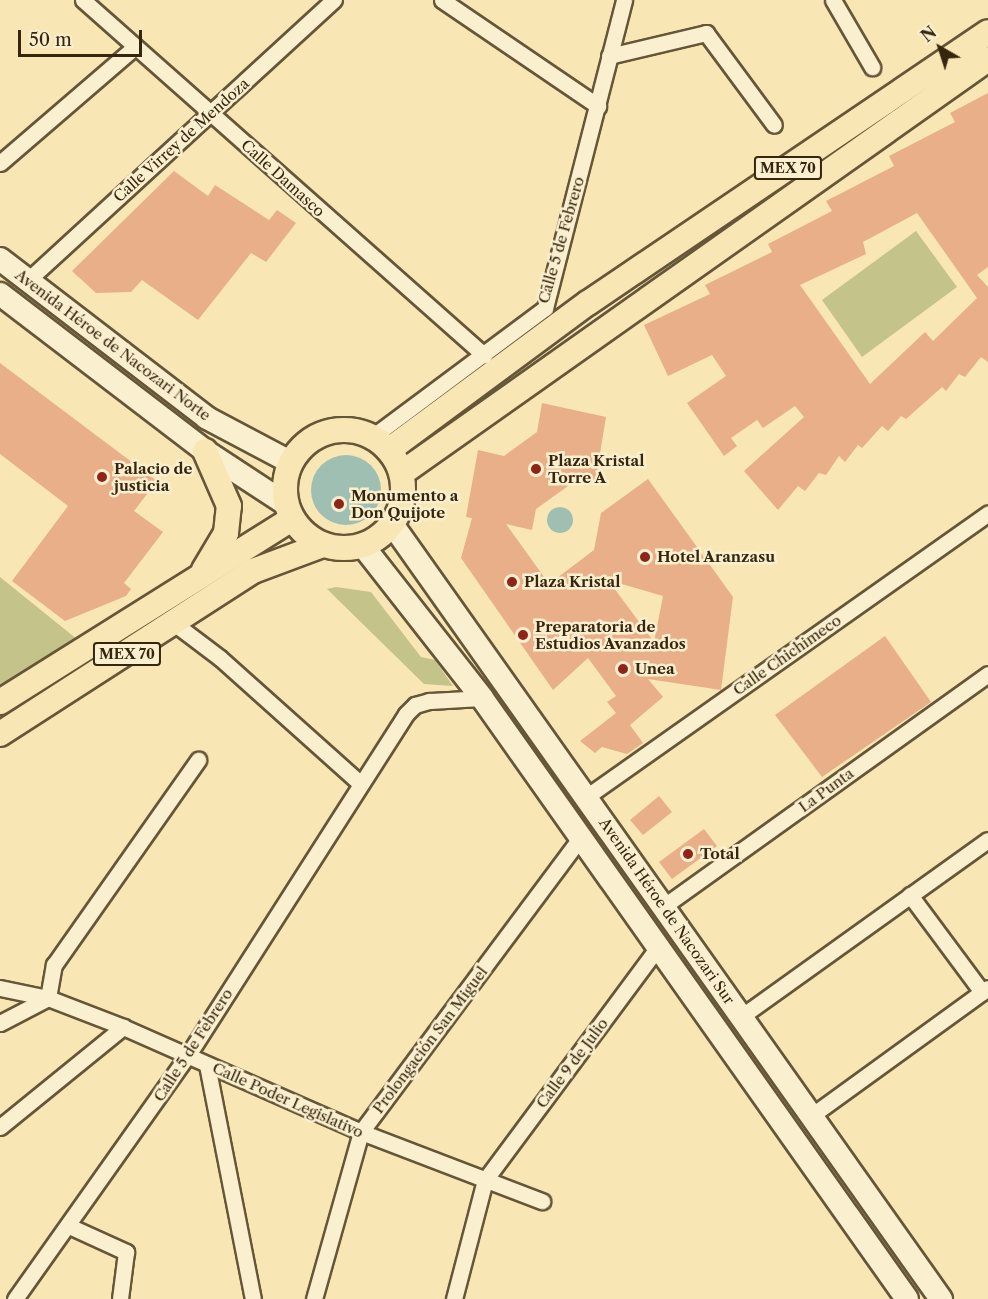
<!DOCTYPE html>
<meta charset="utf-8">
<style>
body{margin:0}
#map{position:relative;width:988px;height:1299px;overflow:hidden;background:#f8e7b4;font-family:"Libre Caslon Text",serif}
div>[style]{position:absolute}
.green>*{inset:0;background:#c4c389}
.water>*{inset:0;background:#9fbfb3}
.round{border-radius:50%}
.building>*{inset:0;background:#e8af89}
.roads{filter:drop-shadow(2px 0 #665638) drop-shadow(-2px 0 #665638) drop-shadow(0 2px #665638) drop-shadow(0 -2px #665638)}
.minor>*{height:15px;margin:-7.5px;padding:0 7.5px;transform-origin:7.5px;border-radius:7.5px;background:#faefce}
.secondary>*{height:22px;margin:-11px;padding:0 11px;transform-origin:11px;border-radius:11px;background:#faefce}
.primary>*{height:24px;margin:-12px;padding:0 12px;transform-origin:12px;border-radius:12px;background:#f8e7b4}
.primary>.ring{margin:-12px;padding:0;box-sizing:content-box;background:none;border:24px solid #f8e7b4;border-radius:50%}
.dots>*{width:16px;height:16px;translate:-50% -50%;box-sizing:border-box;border:3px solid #faefce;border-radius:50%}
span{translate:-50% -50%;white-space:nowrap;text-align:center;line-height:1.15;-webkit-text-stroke:5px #faefce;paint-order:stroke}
.shield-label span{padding:2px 4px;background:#faefce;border:2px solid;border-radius:4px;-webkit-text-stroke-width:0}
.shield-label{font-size:14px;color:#36260f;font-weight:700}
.street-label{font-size:15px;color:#36260f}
.poi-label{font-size:15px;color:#36260f;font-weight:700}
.left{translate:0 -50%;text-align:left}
.north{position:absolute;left:910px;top:18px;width:60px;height:60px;-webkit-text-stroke:4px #faefce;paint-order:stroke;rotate:321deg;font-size:16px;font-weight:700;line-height:24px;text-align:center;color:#36260f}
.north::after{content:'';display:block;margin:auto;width:21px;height:27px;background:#36260f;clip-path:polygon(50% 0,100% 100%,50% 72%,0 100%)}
.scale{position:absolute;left:18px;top:30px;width:124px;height:27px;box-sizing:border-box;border:3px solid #36260f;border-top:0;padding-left:8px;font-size:18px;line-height:21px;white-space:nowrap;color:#36260f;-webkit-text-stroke:4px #faefce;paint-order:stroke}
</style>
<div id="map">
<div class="green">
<i style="clip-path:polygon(916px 231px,957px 287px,862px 357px,822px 300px)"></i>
<i style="clip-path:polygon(0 577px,78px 640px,0 688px)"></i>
<i style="clip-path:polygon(336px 587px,371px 592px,421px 657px,435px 660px,453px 686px,424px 684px,327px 589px)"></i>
</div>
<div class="water">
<i class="round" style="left:311px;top:455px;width:70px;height:70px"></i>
<i class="round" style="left:547px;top:507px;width:26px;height:26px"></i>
</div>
<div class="building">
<i style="clip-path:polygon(evenodd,988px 93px,988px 267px,977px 275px,988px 287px,988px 362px,981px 357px,965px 377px,959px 374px,946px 391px,942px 387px,906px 419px,901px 416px,888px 431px,882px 426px,862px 448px,858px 445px,845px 462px,839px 456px,826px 475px,819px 473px,805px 491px,798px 486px,778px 510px,744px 471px,804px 417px,795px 406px,763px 428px,757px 420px,731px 438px,737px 446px,724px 456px,687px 403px,726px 376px,712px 355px,668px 376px,644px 325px,710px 294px,705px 285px,772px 252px,768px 244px,832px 211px,826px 201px,894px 166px,889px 156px,955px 122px,950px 113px,988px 93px,917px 213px,977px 298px,933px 341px,925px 332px,870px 384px,800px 285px,866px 254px,863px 242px,917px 213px)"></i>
<i style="clip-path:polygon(174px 171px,208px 196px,215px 185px,269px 220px,277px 210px,296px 223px,266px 262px,251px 253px,198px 320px,142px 280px,131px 292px,96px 293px,72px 271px)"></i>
<i style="clip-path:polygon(0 363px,157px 481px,134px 511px,163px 532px,124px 583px,131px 589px,126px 596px,65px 621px,12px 581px,68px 506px,0 454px)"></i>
<i style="clip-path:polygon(evenodd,542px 403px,606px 417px,595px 484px,575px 481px,536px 509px,532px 530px,506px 524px,549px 584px,594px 550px,601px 513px,648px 479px,733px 597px,721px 690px,648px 679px,663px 697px,630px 725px,643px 743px,627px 754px,602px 747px,595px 753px,580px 741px,616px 713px,607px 702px,616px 696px,588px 658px,553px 690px,461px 558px,472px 518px,466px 517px,478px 450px,504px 456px,537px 432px,542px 403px,608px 580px,663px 596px,654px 642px,608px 580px)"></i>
<i style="clip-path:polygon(885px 636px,931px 702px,822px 777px,775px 715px)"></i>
<i style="clip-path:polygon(659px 796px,672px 812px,643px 835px,630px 820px)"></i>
<i style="clip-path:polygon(704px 829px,717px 846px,672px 879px,659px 862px)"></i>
</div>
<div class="roads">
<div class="minor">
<i style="left:83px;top:0;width:536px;rotate:41.52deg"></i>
<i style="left:442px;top:0;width:189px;rotate:34.2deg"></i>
<i style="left:833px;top:0;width:78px;rotate:59.8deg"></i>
<i style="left:609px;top:56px;width:100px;rotate:-13.3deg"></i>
<i style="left:706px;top:33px;width:114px;rotate:53.5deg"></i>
<i style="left:0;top:163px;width:178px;rotate:-40.7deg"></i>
<i style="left:28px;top:280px;width:415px;rotate:-42.5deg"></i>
<i style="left:372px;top:437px;width:216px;rotate:-36.7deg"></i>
<i style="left:545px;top:308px;width:318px;rotate:-75.6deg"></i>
<i style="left:175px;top:624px;width:56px;rotate:37.1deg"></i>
<i style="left:220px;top:658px;width:188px;rotate:41.8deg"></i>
<i style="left:586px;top:797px;width:492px;rotate:-35.2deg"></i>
<i style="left:910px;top:895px;width:121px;rotate:53.4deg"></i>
<i style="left:664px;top:906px;width:398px;rotate:-35.6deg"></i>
<i style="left:0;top:988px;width:49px;rotate:11.8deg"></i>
<i style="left:48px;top:998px;width:80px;rotate:21.1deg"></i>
<i style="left:123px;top:1027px;width:260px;rotate:23.8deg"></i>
<i style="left:361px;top:1132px;width:194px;rotate:20.9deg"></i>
<i style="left:742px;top:1016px;width:302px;rotate:-35.6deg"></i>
<i style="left:0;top:1023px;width:54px;rotate:-27.5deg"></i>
<i style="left:48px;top:998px;width:34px;rotate:-80deg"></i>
<i style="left:54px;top:965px;width:251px;rotate:-54.9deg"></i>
<i style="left:207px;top:1065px;width:238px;rotate:78.9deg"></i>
<i style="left:811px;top:1116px;width:218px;rotate:-35.9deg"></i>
<i style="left:0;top:1127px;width:159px;rotate:-39.1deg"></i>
<i style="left:69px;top:1226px;width:63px;rotate:24.5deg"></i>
<i style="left:126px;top:1252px;width:47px;rotate:97.3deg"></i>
<i style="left:15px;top:1299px;width:299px;rotate:-54.7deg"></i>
<i style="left:188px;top:1055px;width:405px;rotate:-57.4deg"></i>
<i style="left:406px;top:714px;width:13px;rotate:-45deg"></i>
<i style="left:415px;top:705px;width:15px;rotate:-16deg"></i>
<i style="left:429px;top:701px;width:53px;rotate:-3.2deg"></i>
<i style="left:314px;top:1299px;width:173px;rotate:-74.3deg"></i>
<i style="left:361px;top:1132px;width:367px;rotate:-53.3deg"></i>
<i style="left:454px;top:1299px;width:123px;rotate:-75.4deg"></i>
<i style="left:485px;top:1180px;width:292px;rotate:-53.4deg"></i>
</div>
<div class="secondary">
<i style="left:0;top:259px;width:261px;rotate:37.5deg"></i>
<i style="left:207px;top:418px;width:94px;rotate:27.9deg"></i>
<i style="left:0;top:294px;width:258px;rotate:37.4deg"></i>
<i style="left:205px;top:451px;width:97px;rotate:33.2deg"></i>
<i style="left:392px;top:524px;width:950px;rotate:54.69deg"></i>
<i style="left:363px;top:546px;width:193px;rotate:51.9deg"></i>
<i style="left:482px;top:698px;width:736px;rotate:54.73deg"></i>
</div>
<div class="primary">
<i class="ring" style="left:285px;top:430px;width:94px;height:94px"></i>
<i style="left:389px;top:450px;width:247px;rotate:-36.5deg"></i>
<i style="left:588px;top:303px;width:483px;rotate:-34.1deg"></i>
<i style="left:402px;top:473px;width:717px;rotate:-35.24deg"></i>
<i style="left:204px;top:570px;width:43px;rotate:-59.3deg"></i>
<i style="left:226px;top:533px;width:27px;rotate:-84deg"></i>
<i style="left:229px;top:506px;width:60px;rotate:-113.6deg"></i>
<i style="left:0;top:702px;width:345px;rotate:-32.1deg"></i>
<i style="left:0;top:734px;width:301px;rotate:-32.8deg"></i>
<i style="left:253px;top:571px;width:75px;rotate:-20.4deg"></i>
</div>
</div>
<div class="dots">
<i style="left:536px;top:469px;background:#8f2418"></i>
<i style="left:102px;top:477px;background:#8f2418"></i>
<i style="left:339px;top:504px;background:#8f2418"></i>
<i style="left:645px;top:557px;background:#8f2418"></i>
<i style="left:512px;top:582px;background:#8f2418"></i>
<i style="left:523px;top:635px;background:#8f2418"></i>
<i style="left:623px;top:669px;background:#8f2418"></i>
<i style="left:688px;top:854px;background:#8f2418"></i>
</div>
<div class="shield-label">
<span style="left:788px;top:168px">MEX 70</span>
<span style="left:127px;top:654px">MEX 70</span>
</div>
<div class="street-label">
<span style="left:181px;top:140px;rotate:-42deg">Calle Virrey de Mendoza</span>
<span style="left:283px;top:178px;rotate:42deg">Calle Damasco</span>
<span style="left:561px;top:240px;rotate:-74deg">Calle 5 de Febrero</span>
<span style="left:113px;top:345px;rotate:37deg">Avenida Héroe de Nacozari Norte</span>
<span style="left:787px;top:655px;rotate:-35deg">Calle Chichimeco</span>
<span style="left:826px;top:790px;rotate:-36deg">La Punta</span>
<span style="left:667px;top:911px;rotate:55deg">Avenida Héroe de Nacozari Sur</span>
<span style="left:430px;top:1040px;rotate:-53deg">Prolongación San Miguel</span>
<span style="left:193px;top:1045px;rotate:-57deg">Calle 5 de Febrero</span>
<span style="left:572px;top:1063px;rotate:-53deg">Calle 9 de Julio</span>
<span style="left:288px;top:1100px;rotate:24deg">Calle Poder Legislativo</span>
</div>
<div class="poi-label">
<span class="left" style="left:548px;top:469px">Plaza Kristal<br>Torre A</span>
<span class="left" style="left:114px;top:477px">Palacio de<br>justicia</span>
<span class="left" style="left:351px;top:504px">Monumento a<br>Don Quijote</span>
<span class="left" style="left:657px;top:557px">Hotel Aranzasu</span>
<span class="left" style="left:524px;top:582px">Plaza Kristal</span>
<span class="left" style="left:535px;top:635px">Preparatoria de<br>Estudios Avanzados</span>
<span class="left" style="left:635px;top:669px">Unea</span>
<span class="left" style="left:700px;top:854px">Total</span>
</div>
<div class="north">N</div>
<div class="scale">50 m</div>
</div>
